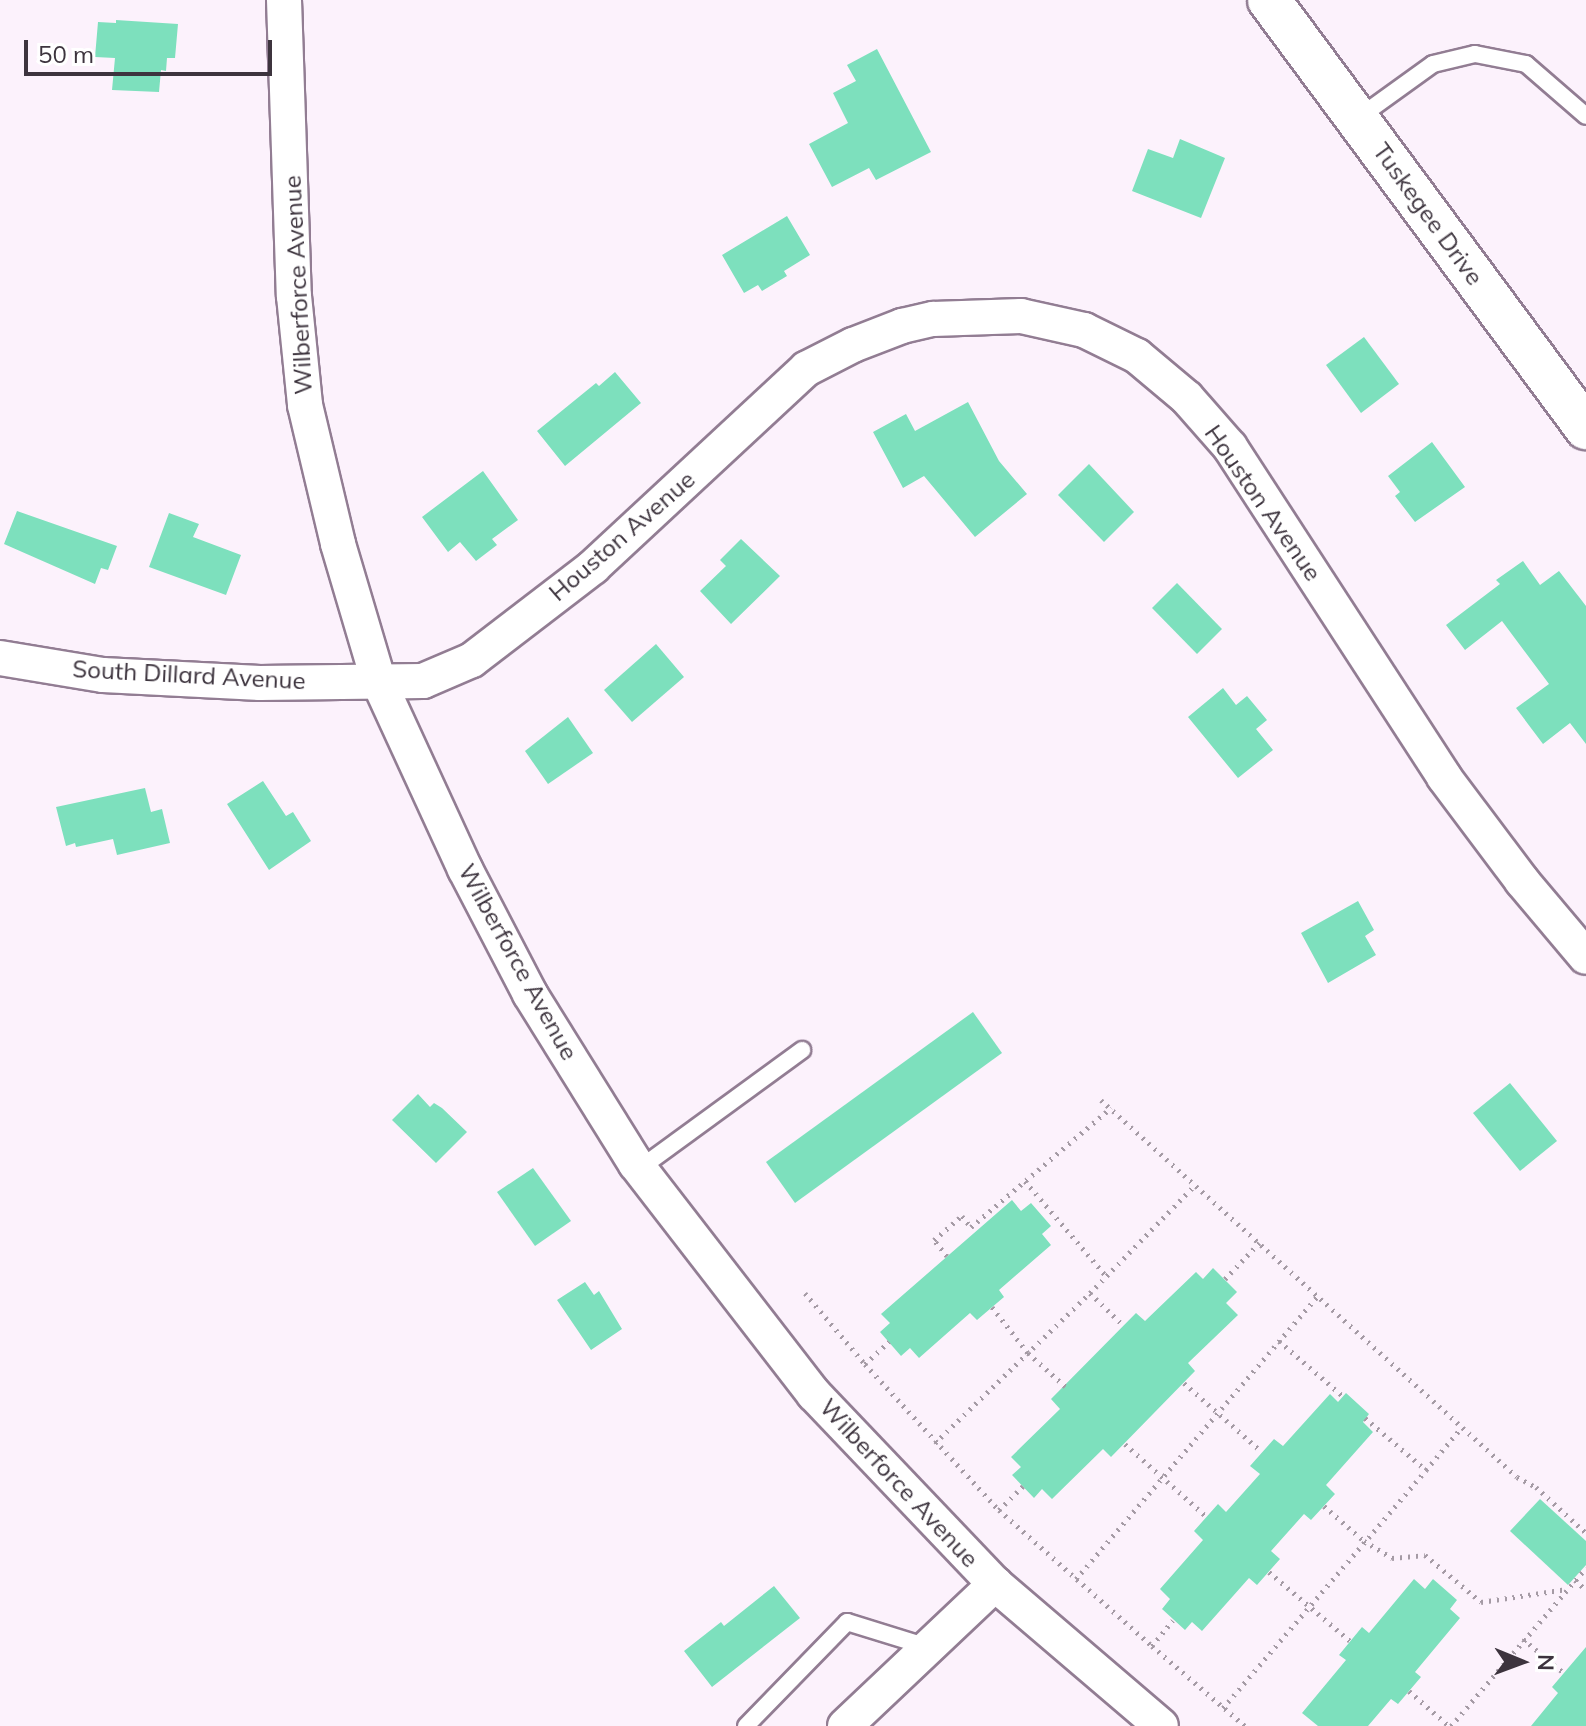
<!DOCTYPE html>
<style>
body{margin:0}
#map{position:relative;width:1586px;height:1726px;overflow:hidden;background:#fcf2fc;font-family:Mulish,sans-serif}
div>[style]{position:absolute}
.building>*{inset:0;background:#7de0bd}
.path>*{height:5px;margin-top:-2.5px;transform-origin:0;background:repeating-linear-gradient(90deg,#a59ba5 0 2px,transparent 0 8px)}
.roads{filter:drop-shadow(2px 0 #927d93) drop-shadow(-2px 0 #927d93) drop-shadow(0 2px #927d93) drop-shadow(0 -2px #927d93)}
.service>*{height:16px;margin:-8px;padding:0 8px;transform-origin:8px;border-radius:8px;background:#fff}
.minor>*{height:34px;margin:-17px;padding:0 17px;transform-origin:17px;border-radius:17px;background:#fff}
.tertiary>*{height:42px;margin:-21px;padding:0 21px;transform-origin:21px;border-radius:21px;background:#fff}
span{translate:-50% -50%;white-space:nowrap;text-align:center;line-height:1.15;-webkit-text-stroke:6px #fff;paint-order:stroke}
.street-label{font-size:24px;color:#3d343e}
.north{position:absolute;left:1482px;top:1622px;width:80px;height:80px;-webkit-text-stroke:6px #fff;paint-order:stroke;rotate:91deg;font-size:22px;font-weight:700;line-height:32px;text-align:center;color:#3d343e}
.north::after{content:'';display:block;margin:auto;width:28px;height:36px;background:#3d343e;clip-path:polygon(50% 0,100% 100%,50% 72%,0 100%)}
.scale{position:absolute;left:24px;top:40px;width:248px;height:36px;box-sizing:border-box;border:4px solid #3d343e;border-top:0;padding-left:10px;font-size:24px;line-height:28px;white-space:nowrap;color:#3d343e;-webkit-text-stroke:6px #fff;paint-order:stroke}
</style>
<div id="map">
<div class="building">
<i style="clip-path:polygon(116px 20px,178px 24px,175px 58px,167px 58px,166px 71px,161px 70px,159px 92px,112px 90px,115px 58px,95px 57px,98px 22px,116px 23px)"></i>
<i style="clip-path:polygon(877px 49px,931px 152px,876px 180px,869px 168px,832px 187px,809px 144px,848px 123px,833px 93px,856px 81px,847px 65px)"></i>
<i style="clip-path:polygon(1180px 139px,1225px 158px,1201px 218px,1132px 191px,1148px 149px,1173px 158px)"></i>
<i style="clip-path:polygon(787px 216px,810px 255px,784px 271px,787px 276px,762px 291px,758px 285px,744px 293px,722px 255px)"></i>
<i style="clip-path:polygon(1364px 337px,1399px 384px,1361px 413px,1326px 365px)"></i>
<i style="clip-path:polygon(615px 372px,641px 403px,565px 466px,537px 431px,596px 383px,599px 386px)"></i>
<i style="clip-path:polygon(968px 402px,999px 461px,1027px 494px,975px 537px,924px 476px,903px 488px,873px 432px,906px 414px,915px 431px)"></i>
<i style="clip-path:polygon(1432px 442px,1465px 487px,1415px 522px,1395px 496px,1400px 492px,1388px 476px)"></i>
<i style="clip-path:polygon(1089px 464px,1134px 512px,1104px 542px,1058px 495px)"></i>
<i style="clip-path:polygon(483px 471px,518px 520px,492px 539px,497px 545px,476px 561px,460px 542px,448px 552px,422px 517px)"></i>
<i style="clip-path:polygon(17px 511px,117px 546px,108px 570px,101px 568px,95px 584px,4px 544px)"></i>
<i style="clip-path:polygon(169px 513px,199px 524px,193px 537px,241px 555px,226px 595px,149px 567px)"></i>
<i style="clip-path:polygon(741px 539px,780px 576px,731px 624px,700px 591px,726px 566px,720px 560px)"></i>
<i style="clip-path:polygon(1523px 561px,1540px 585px,1559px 571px,1586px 606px,1586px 744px,1570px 723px,1543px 744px,1516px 708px,1549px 684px,1502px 621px,1465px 650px,1446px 625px,1500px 584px,1496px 580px)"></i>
<i style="clip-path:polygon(1177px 583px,1222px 629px,1197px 654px,1152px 608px)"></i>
<i style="clip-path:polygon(656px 644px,684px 677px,632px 722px,604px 690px)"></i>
<i style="clip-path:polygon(1223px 688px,1236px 705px,1247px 696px,1267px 720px,1256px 729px,1273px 750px,1238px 778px,1188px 717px)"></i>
<i style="clip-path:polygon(568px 717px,593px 753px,548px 784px,525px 751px)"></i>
<i style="clip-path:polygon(263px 781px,286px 816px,293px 812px,311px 841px,269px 870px,227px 804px)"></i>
<i style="clip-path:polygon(145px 788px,151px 812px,162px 809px,170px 843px,117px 855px,113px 839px,76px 847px,75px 843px,66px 846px,56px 807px)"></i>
<i style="clip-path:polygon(1358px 901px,1374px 930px,1365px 936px,1376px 955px,1328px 983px,1301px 933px)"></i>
<i style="clip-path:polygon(973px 1012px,1002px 1053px,795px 1203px,766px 1162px)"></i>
<i style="clip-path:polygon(1510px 1083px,1557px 1141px,1520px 1171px,1473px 1113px)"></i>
<i style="clip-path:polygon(418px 1094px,430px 1107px,434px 1103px,442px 1108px,467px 1132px,436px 1163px,392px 1120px)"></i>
<i style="clip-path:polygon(533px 1168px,571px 1221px,535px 1246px,497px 1192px)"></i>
<i style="clip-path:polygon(1012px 1200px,1021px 1211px,1031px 1203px,1051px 1226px,1042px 1234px,1051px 1245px,999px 1290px,1004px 1297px,977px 1320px,970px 1313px,919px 1358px,910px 1348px,901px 1356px,880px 1332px,890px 1323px,881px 1314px)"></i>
<i style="clip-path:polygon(1213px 1268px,1237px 1292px,1226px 1303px,1238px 1315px,1188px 1363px,1195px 1371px,1111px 1457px,1103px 1449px,1052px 1499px,1042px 1489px,1034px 1498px,1012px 1475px,1021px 1467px,1011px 1457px,1060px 1409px,1051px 1399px,1136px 1313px,1145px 1321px,1196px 1272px,1203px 1279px)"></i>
<i style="clip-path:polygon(585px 1282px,594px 1295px,599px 1291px,622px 1329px,591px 1350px,557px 1300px)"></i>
<i style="clip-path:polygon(1346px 1393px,1369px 1414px,1363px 1422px,1373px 1432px,1326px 1485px,1335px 1494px,1311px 1520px,1304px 1514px,1271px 1551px,1280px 1559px,1257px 1585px,1249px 1578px,1202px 1631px,1192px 1622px,1185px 1630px,1162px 1609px,1170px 1599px,1160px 1589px,1203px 1540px,1194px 1531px,1218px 1504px,1226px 1512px,1260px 1474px,1250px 1466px,1274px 1439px,1283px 1446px,1330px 1394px,1338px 1402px)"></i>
<i style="clip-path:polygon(1540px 1499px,1586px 1541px,1586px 1565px,1568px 1585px,1510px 1531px)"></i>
<i style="clip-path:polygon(1414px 1579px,1425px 1589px,1433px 1579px,1457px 1600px,1450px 1609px,1460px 1618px,1415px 1672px,1421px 1677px,1398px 1704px,1391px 1699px,1368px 1726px,1318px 1726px,1302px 1713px,1346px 1660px,1339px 1655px,1362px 1627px,1369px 1633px)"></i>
<i style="clip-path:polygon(774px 1586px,800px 1618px,712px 1687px,684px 1651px,721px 1622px,724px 1626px)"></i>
<i style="clip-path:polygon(1586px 1647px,1586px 1726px,1531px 1726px,1558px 1693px,1552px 1687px)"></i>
</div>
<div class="path">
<i style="left:1101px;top:1100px;width:561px;rotate:42.18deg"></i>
<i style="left:1517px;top:1477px;width:21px;rotate:28deg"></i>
<i style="left:1536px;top:1487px;width:68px;rotate:42.6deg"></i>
<i style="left:1025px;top:1181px;width:125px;rotate:49.5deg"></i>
<i style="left:947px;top:1256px;width:21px;rotate:-129deg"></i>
<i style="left:934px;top:1240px;width:37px;rotate:-41deg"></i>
<i style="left:962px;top:1216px;width:14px;rotate:51deg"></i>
<i style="left:971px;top:1227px;width:184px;rotate:-40.4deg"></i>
<i style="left:1225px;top:1279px;width:50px;rotate:-46.6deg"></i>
<i style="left:805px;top:1293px;width:93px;rotate:49.8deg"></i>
<i style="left:865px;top:1364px;width:33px;rotate:-43deg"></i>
<i style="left:1090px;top:1293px;width:47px;rotate:44.1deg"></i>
<i style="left:992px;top:1307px;width:58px;rotate:52deg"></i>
<i style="left:1028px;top:1353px;width:50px;rotate:41.7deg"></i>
<i style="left:1279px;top:1341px;width:84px;rotate:40.7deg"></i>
<i style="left:865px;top:1364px;width:198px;rotate:47.5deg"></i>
<i style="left:999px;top:1510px;width:34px;rotate:-45deg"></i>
<i style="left:1184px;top:1383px;width:104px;rotate:41.5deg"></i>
<i style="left:1365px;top:1418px;width:80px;rotate:40.4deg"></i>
<i style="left:1426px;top:1470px;width:56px;rotate:-50.1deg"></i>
<i style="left:935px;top:1443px;width:216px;rotate:-44.1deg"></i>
<i style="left:1090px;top:1293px;width:151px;rotate:-45.8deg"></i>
<i style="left:1125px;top:1444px;width:110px;rotate:41.7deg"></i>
<i style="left:1324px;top:1506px;width:53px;rotate:41.2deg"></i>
<i style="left:1364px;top:1541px;width:33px;rotate:31deg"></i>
<i style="left:1392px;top:1558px;width:33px;rotate:-5deg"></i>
<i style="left:1425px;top:1555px;width:73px;rotate:40deg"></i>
<i style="left:1481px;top:1602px;width:87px;rotate:-8.6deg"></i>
<i style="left:999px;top:1510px;width:205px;rotate:41.6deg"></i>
<i style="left:1152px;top:1646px;width:33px;rotate:-51deg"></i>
<i style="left:1269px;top:1572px;width:106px;rotate:40.4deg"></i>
<i style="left:1076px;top:1579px;width:372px;rotate:-49.5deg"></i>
<i style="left:1575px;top:1580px;width:15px;rotate:42deg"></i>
<i style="left:1523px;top:1639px;width:53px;rotate:39.7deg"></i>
<i style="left:1152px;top:1646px;width:123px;rotate:40.7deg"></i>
<i style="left:1409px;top:1691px;width:53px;rotate:41.2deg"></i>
<i style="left:1223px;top:1708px;width:313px;rotate:-49.5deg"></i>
<i style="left:1451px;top:1726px;width:208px;rotate:-49.5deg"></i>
</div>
<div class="roads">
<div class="service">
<i style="left:1358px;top:118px;width:92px;rotate:-35.8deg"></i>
<i style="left:1433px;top:64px;width:43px;rotate:-13.4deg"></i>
<i style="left:1475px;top:54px;width:52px;rotate:11.1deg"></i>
<i style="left:1526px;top:64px;width:79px;rotate:40.9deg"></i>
<i style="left:639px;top:1169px;width:202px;rotate:-36.1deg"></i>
<i style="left:746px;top:1726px;width:145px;rotate:-45.8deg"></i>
<i style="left:847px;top:1622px;width:85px;rotate:17.2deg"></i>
</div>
<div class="minor">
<i style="left:284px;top:0;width:296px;rotate:88.1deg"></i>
<i style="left:294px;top:296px;width:110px;rotate:84.2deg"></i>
<i style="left:305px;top:405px;width:143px;rotate:76.6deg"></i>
<i style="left:338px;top:544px;width:144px;rotate:73.5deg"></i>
<i style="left:379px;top:682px;width:206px;rotate:65.3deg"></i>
<i style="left:465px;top:869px;width:141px;rotate:62.5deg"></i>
<i style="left:530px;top:994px;width:200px;rotate:58.1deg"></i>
<i style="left:636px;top:1164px;width:291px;rotate:52.3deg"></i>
<i style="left:814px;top:1394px;width:262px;rotate:46.4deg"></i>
<i style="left:995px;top:1584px;width:218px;rotate:40.5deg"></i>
<i style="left:0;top:658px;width:104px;rotate:9.4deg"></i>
<i style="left:103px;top:675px;width:157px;rotate:2.9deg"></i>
<i style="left:260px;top:683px;width:163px;rotate:-0.7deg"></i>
<i style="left:423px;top:681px;width:53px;rotate:-23.2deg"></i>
<i style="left:472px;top:660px;width:153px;rotate:-37.5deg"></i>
<i style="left:593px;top:567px;width:291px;rotate:-42.9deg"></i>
<i style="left:806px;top:369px;width:53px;rotate:-27.1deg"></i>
<i style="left:853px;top:345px;width:53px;rotate:-21.2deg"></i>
<i style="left:902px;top:326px;width:32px;rotate:-13deg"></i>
<i style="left:933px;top:319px;width:88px;rotate:-2deg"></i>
<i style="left:1021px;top:316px;width:65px;rotate:12.5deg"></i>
<i style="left:1084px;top:330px;width:59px;rotate:26.1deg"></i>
<i style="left:1137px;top:356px;width:65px;rotate:40deg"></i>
<i style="left:1187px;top:398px;width:65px;rotate:48.7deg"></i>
<i style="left:1230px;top:447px;width:393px;rotate:57deg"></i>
<i style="left:1444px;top:777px;width:130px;rotate:53.1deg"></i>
<i style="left:1522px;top:881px;width:99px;rotate:49.9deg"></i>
<i style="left:845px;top:1726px;width:207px;rotate:-43.4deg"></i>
</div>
<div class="tertiary">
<i style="left:1269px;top:0;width:533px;rotate:53.47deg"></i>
</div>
</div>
<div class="street-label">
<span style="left:1428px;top:214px;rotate:54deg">Tuskegee Drive</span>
<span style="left:298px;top:285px;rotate:-93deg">Wilberforce Avenue</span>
<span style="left:1263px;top:503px;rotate:55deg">Houston Avenue</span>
<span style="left:622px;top:536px;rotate:-41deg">Houston Avenue</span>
<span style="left:189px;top:675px;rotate:3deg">South Dillard Avenue</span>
<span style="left:518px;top:962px;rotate:61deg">Wilberforce Avenue</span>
<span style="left:899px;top:1483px;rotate:47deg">Wilberforce Avenue</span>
</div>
<div class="north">N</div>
<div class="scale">50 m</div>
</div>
